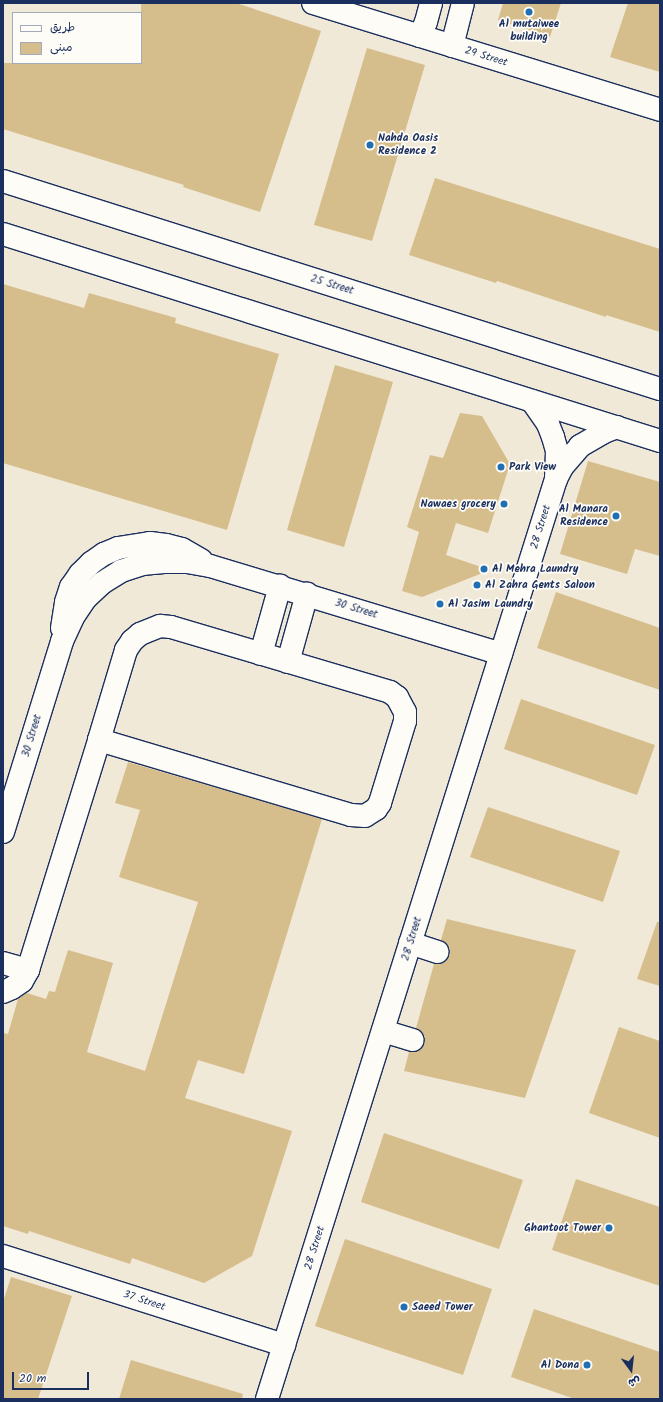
<!DOCTYPE html>
<meta charset="utf-8">
<style>
body{margin:0}
#map{position:relative;width:663px;height:1402px;overflow:hidden;background:#f1e9d7;font-family:Kalam,"Playpen Sans Arabic",sans-serif}
div>[style]{position:absolute}
.building>*{inset:0;background:#d6bd8c}
.roads{filter:drop-shadow(1px 0 #1b2f5e) drop-shadow(-1px 0 #1b2f5e) drop-shadow(0 1px #1b2f5e) drop-shadow(0 -1px #1b2f5e)}
.minor>*{height:22px;margin:-11px;padding:0 11px;transform-origin:11px;border-radius:11px;background:#fdfcf7}
.dots>*{width:11px;height:11px;translate:-50% -50%;box-sizing:border-box;border:2px solid #fdfcf7;border-radius:50%}
span{translate:-50% -50%;white-space:nowrap;text-align:center;line-height:1.15;-webkit-text-stroke:3.5px #fdfcf7;paint-order:stroke}
.poi-label{font-size:11px;color:#1b2f5e;font-weight:700}
.left{translate:0 -50%;text-align:left}
.right{translate:-100% -50%;text-align:right}
.street-label{font-size:11px;color:#1b2f5e}
.frame{position:absolute;inset:0;border:4px solid #1b2f5e;pointer-events:none}
.legend{position:absolute;left:12px;top:12px;width:130px;height:52px;box-sizing:border-box;background:#fdfcf7;border:1px solid #a3aaba;margin:0;padding:5px 7px;list-style:none;font-size:12px;color:#1b2f5e}
.legend li{display:flex;align-items:center;gap:8px;height:20px}
.legend b{width:20px;border:1px solid #a3aaba}
.north{position:absolute;left:611px;top:1350px;width:40px;height:40px;-webkit-text-stroke:3px #fdfcf7;paint-order:stroke;rotate:165deg;font-size:11px;font-weight:700;line-height:16px;text-align:center;color:#1b2f5e}
.north::after{content:'';display:block;margin:auto;width:14px;height:18px;background:#1b2f5e;clip-path:polygon(50% 0,100% 100%,50% 72%,0 100%)}
.scale{position:absolute;left:12px;top:1372px;width:77px;height:18px;box-sizing:border-box;border:2px solid #1b2f5e;border-top:0;padding-left:5px;font-size:12px;line-height:14px;white-space:nowrap;color:#1b2f5e;-webkit-text-stroke:3px #fdfcf7;paint-order:stroke}
</style>
<div id="map">
<div class="building">
<i style="clip-path:polygon(141px 3px,236px 3px,321px 31px,260px 212px,183px 187px,184px 185px,3px 129px,3px 63px,141px 63px)"></i>
<i style="clip-path:polygon(503px 3px,561px 3px,550px 37px,498px 20px)"></i>
<i style="clip-path:polygon(628px 3px,660px 3px,660px 72px,610px 57px)"></i>
<i style="clip-path:polygon(367px 48px,425px 65px,372px 241px,314px 225px)"></i>
<i style="clip-path:polygon(435px 178px,660px 249px,660px 332px,606px 315px,606px 317px,497px 281px,496px 283px,409px 255px)"></i>
<i style="clip-path:polygon(3px 284px,84px 308px,89px 293px,176px 318px,175px 323px,279px 354px,227px 530px,3px 463px)"></i>
<i style="clip-path:polygon(335px 365px,393px 382px,344px 547px,287px 530px)"></i>
<i style="clip-path:polygon(460px 413px,482px 416px,510px 464px,488px 533px,456px 523px,446px 555px,490px 570px,422px 597px,402px 591px,419px 532px,407px 527px,430px 455px,443px 458px)"></i>
<i style="clip-path:polygon(588px 461px,660px 482px,660px 556px,635px 549px,627px 574px,560px 554px)"></i>
<i style="clip-path:polygon(556px 592px,660px 628px,660px 690px,537px 648px)"></i>
<i style="clip-path:polygon(521px 699px,655px 745px,637px 795px,504px 749px)"></i>
<i style="clip-path:polygon(128px 762px,322px 819px,244px 1074px,198px 1060px,185px 1098px,292px 1131px,252px 1256px,204px 1283px,132px 1258px,130px 1264px,29px 1231px,28px 1234px,3px 1226px,3px 1033px,8px 1034px,18px 999px,27px 993px,46px 999px,49px 991px,55px 992px,68px 950px,113px 963px,87px 1052px,145px 1071px,198px 902px,119px 877px,140px 810px,115px 803px)"></i>
<i style="clip-path:polygon(488px 807px,620px 851px,603px 902px,470px 857px)"></i>
<i style="clip-path:polygon(447px 919px,576px 950px,525px 1098px,404px 1071px,409px 1052px,415px 1052px,421px 1049px,425px 1043px,425px 1037px,422px 1032px,416px 1028px,434px 964px,441px 964px,446px 961px,450px 955px,450px 949px,447px 944px,441px 940px)"></i>
<i style="clip-path:polygon(657px 922px,660px 922px,660px 986px,637px 979px)"></i>
<i style="clip-path:polygon(619px 1027px,660px 1041px,660px 1138px,589px 1113px)"></i>
<i style="clip-path:polygon(384px 1133px,523px 1180px,499px 1249px,361px 1202px)"></i>
<i style="clip-path:polygon(576px 1179px,660px 1207px,660px 1286px,552px 1250px)"></i>
<i style="clip-path:polygon(345px 1239px,492px 1289px,463px 1375px,315px 1326px)"></i>
<i style="clip-path:polygon(11px 1277px,72px 1296px,38px 1399px,3px 1399px,3px 1302px)"></i>
<i style="clip-path:polygon(534px 1309px,660px 1352px,660px 1399px,575px 1399px,511px 1377px)"></i>
<i style="clip-path:polygon(131px 1360px,243px 1394px,242px 1399px,119px 1399px)"></i>
</div>
<div class="roads">
<div class="minor">
<i style="left:313px;top:3px;width:363px;rotate:17.1deg"></i>
<i style="left:420px;top:36px;width:15px;rotate:-67deg"></i>
<i style="left:426px;top:22px;width:20px;rotate:-75deg"></i>
<i style="left:452px;top:46px;width:44px;rotate:-75.7deg"></i>
<i style="left:3px;top:181px;width:689px;rotate:17.57deg"></i>
<i style="left:3px;top:234px;width:689px;rotate:17.49deg"></i>
<i style="left:532px;top:401px;width:28px;rotate:55deg"></i>
<i style="left:548px;top:424px;width:14px;rotate:69deg"></i>
<i style="left:553px;top:437px;width:15px;rotate:74deg"></i>
<i style="left:557px;top:451px;width:28px;rotate:92deg"></i>
<i style="left:160px;top:626px;width:11px;rotate:5deg"></i>
<i style="left:171px;top:627px;width:228px;rotate:16.5deg"></i>
<i style="left:390px;top:692px;width:9px;rotate:36deg"></i>
<i style="left:397px;top:697px;width:17px;rotate:62deg"></i>
<i style="left:405px;top:712px;width:9px;rotate:90deg"></i>
<i style="left:405px;top:721px;width:86px;rotate:107deg"></i>
<i style="left:380px;top:803px;width:7px;rotate:124deg"></i>
<i style="left:376px;top:809px;width:13px;rotate:148deg"></i>
<i style="left:365px;top:816px;width:14px;rotate:-176deg"></i>
<i style="left:351px;top:815px;width:263px;rotate:-163.4deg"></i>
<i style="left:99px;top:740px;width:94px;rotate:-73.3deg"></i>
<i style="left:126px;top:650px;width:11px;rotate:-56deg"></i>
<i style="left:132px;top:641px;width:11px;rotate:-41deg"></i>
<i style="left:140px;top:634px;width:22px;rotate:-22deg"></i>
<i style="left:62px;top:628px;width:26px;rotate:-81deg"></i>
<i style="left:66px;top:602px;width:16px;rotate:-72deg"></i>
<i style="left:71px;top:587px;width:16px;rotate:-55deg"></i>
<i style="left:80px;top:574px;width:16px;rotate:-45deg"></i>
<i style="left:91px;top:563px;width:16px;rotate:-35deg"></i>
<i style="left:104px;top:554px;width:15px;rotate:-23deg"></i>
<i style="left:118px;top:548px;width:32px;rotate:-9deg"></i>
<i style="left:150px;top:543px;width:16px;rotate:7deg"></i>
<i style="left:166px;top:545px;width:16px;rotate:14deg"></i>
<i style="left:182px;top:549px;width:22px;rotate:30deg"></i>
<i style="left:261px;top:654px;width:71px;rotate:-74.4deg"></i>
<i style="left:288px;top:662px;width:71px;rotate:-74.4deg"></i>
<i style="left:3px;top:832px;width:200px;rotate:-72.8deg"></i>
<i style="left:62px;top:641px;width:26px;rotate:-65deg"></i>
<i style="left:73px;top:617px;width:23px;rotate:-56deg"></i>
<i style="left:86px;top:598px;width:22px;rotate:-43deg"></i>
<i style="left:102px;top:583px;width:22px;rotate:-32deg"></i>
<i style="left:121px;top:571px;width:22px;rotate:-18deg"></i>
<i style="left:142px;top:564px;width:22px;rotate:-5deg"></i>
<i style="left:164px;top:562px;width:23px"></i>
<i style="left:187px;top:562px;width:23px;rotate:10deg"></i>
<i style="left:210px;top:566px;width:304px;rotate:16.8deg"></i>
<i style="left:410px;top:943px;width:29px;rotate:18deg"></i>
<i style="left:3px;top:963px;width:26px;rotate:16deg"></i>
<i style="left:3px;top:992px;width:10px;rotate:-24deg"></i>
<i style="left:12px;top:988px;width:12px;rotate:-35deg"></i>
<i style="left:22px;top:981px;width:13px;rotate:-61deg"></i>
<i style="left:28px;top:970px;width:241px;rotate:-72.8deg"></i>
<i style="left:383px;top:1031px;width:31px;rotate:17deg"></i>
<i style="left:3px;top:1256px;width:295px;rotate:17.6deg"></i>
<i style="left:267px;top:1399px;width:964px;rotate:-72.56deg"></i>
<i style="left:556px;top:479px;width:13px;rotate:-63deg"></i>
<i style="left:562px;top:467px;width:28px;rotate:-49deg"></i>
<i style="left:580px;top:446px;width:28px;rotate:-30deg"></i>
<i style="left:604px;top:432px;width:14px;rotate:-21deg"></i>
</div>
</div>
<div class="dots">
<i style="left:529px;top:12px;background:#1f6fb2"></i>
<i style="left:370px;top:145px;background:#1f6fb2"></i>
<i style="left:501px;top:467px;background:#1f6fb2"></i>
<i style="left:504px;top:504px;background:#1f6fb2"></i>
<i style="left:616px;top:516px;background:#1f6fb2"></i>
<i style="left:484px;top:569px;background:#1f6fb2"></i>
<i style="left:477px;top:585px;background:#1f6fb2"></i>
<i style="left:440px;top:604px;background:#1f6fb2"></i>
<i style="left:609px;top:1228px;background:#1f6fb2"></i>
<i style="left:404px;top:1307px;background:#1f6fb2"></i>
<i style="left:587px;top:1365px;background:#1f6fb2"></i>
</div>
<div class="poi-label">
<span style="left:529px;top:31px">Al mutaiwee<br>building</span>
<span class="left" style="left:378px;top:145px">Nahda Oasis<br>Residence 2</span>
<span class="left" style="left:509px;top:467px">Park View</span>
<span class="right" style="left:496px;top:504px">Nawaes grocery</span>
<span class="right" style="left:608px;top:516px">Al Manara<br>Residence</span>
<span class="left" style="left:492px;top:569px">Al Mehra Laundry</span>
<span class="left" style="left:485px;top:585px">Al Zahra Gents Saloon</span>
<span class="left" style="left:448px;top:604px">Al Jasim Laundry</span>
<span class="right" style="left:601px;top:1228px">Ghantoot Tower</span>
<span class="left" style="left:412px;top:1307px">Saeed Tower</span>
<span class="right" style="left:579px;top:1365px">Al Dona</span>
</div>
<div class="street-label">
<span style="left:486px;top:57px;rotate:17deg">29 Street</span>
<span style="left:332px;top:285px;rotate:17deg">25 Street</span>
<span style="left:541px;top:527px;rotate:-73deg">28 Street</span>
<span style="left:356px;top:609px;rotate:17deg">30 Street</span>
<span style="left:32px;top:736px;rotate:-73deg">30 Street</span>
<span style="left:412px;top:939px;rotate:-73deg">28 Street</span>
<span style="left:315px;top:1248px;rotate:-73deg">28 Street</span>
<span style="left:144px;top:1301px;rotate:18deg">37 Street</span>
</div>
<div class="frame"></div>
<ul class="legend">
<li><b style="height:5px;background:#fdfcf7"></b>طريق</li>
<li><b style="height:11px;background:#d6bd8c"></b>مبنى</li>
</ul>
<div class="north">ش</div>
<div class="scale">20 m</div>
</div>
